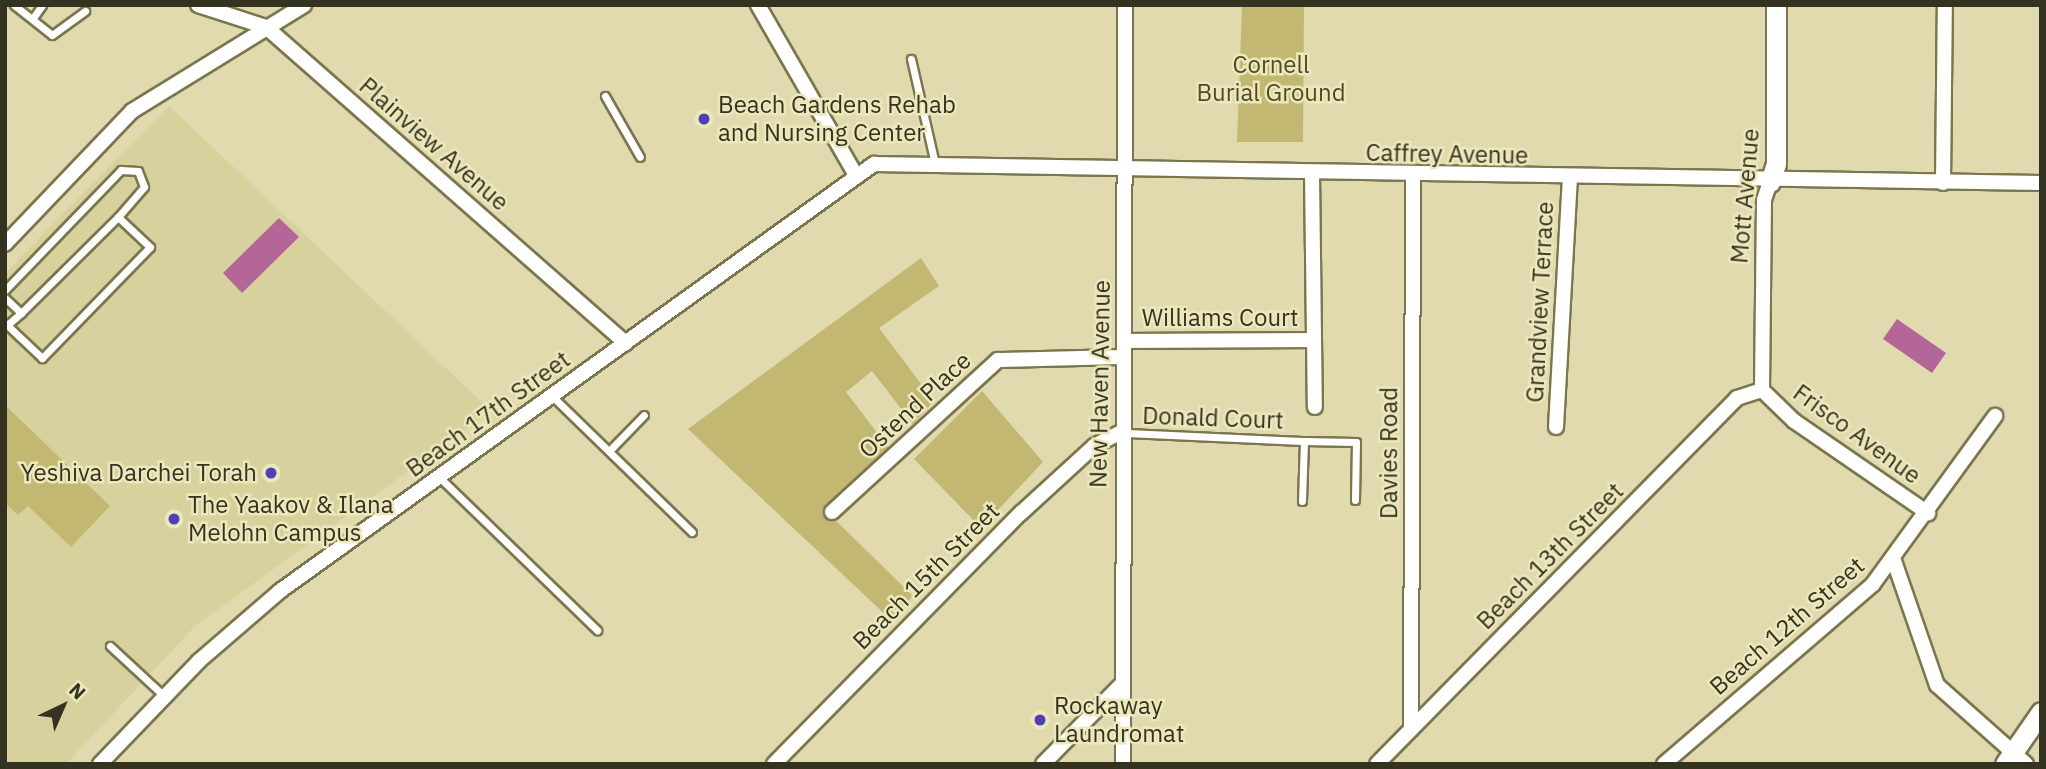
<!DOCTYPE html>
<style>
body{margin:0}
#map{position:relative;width:2046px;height:769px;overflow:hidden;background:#e0daae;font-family:"IBM Plex Sans",sans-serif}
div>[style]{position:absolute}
.built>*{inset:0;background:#d7d19d}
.green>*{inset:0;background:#c2b872}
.water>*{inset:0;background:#b56699}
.roads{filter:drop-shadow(2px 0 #7b764d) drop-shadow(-2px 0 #7b764d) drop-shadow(0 2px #7b764d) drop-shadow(0 -2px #7b764d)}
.lane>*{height:7px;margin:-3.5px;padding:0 3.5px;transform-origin:3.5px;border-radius:3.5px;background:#fff}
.street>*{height:14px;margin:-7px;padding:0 7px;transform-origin:7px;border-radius:7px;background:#fff}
.secondary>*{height:19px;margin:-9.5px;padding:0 9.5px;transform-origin:9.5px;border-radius:9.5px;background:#fff}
.dots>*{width:19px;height:19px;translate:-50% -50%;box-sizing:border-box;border:4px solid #ede8bb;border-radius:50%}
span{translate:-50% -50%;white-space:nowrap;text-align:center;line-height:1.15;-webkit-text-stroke:5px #ede8bb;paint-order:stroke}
.park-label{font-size:24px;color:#504b22}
.poi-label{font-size:24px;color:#343221}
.left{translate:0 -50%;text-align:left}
.right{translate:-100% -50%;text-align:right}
.street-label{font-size:24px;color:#343221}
.frame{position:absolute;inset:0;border:7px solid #343221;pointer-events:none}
.north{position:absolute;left:28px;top:671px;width:70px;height:70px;-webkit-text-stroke:5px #ede8bb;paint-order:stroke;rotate:44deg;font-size:19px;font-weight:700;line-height:28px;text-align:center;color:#343221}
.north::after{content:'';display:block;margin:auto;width:24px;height:32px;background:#343221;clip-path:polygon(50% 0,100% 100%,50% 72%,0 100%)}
</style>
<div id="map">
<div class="built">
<i style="clip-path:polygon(169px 106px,491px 411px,195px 626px,66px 764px,7px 764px,5px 273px)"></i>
</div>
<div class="green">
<i style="clip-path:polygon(1242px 5px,1304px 5px,1303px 142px,1237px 142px)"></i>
<i style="clip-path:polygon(921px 258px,939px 286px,879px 328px,934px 401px,913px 424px,872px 371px,846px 392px,891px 451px,827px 512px,913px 596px,891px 620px,688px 429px)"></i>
<i style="clip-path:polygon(982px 391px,1043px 462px,981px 528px,914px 459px)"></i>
<i style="clip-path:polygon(5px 405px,110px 506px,71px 547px,28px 506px,18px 515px,5px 503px)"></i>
</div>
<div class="water">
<i style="clip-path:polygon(279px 218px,299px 237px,242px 293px,223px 273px)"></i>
<i style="clip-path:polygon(1897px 319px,1946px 353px,1932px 373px,1883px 339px)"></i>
</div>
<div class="roads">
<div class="lane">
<i style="left:14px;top:5px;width:48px;rotate:38.3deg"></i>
<i style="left:52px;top:35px;width:41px;rotate:-36deg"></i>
<i style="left:33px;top:18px;width:16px;rotate:-55deg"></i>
<i style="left:911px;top:59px;width:108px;rotate:77.1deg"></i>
<i style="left:605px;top:96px;width:70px;rotate:60.2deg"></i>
<i style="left:5px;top:290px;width:167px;rotate:-46deg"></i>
<i style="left:121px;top:170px;width:17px;rotate:3deg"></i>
<i style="left:138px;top:171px;width:17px;rotate:69deg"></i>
<i style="left:144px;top:187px;width:40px;rotate:131deg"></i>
<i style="left:118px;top:217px;width:44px;rotate:43.2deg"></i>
<i style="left:150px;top:247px;width:155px;rotate:134.2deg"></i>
<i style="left:42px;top:358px;width:51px;rotate:-136.6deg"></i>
<i style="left:5px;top:298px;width:22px;rotate:43deg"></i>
<i style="left:21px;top:313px;width:18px;rotate:139deg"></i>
<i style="left:21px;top:313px;width:136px;rotate:-44.7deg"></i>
<i style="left:552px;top:396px;width:195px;rotate:44.2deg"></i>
<i style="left:1125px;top:433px;width:179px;rotate:2.6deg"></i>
<i style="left:609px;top:451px;width:50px;rotate:-45.8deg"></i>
<i style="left:440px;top:478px;width:219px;rotate:44.1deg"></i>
<i style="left:1302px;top:501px;width:60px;rotate:-88.1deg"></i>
<i style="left:1304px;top:441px;width:52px;rotate:1.1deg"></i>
<i style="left:1356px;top:442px;width:58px;rotate:91deg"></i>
<i style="left:110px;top:646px;width:74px;rotate:42.8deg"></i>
</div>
<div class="street">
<i style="left:198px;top:5px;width:71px;rotate:17.9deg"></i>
<i style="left:266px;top:27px;width:479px;rotate:41.3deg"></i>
<i style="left:758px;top:5px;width:193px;rotate:60.1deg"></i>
<i style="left:1312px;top:174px;width:233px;rotate:89.3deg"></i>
<i style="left:1943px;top:183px;width:178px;rotate:-89.4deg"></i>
<i style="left:5px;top:244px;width:184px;rotate:-46.3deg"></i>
<i style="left:132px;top:111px;width:202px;rotate:-31.6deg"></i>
<i style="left:1125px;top:341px;width:189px;rotate:-0.3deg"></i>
<i style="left:1762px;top:390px;width:190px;rotate:-89.4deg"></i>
<i style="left:1764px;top:200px;width:19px;rotate:-72deg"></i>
<i style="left:1762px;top:390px;width:45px;rotate:44.1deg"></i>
<i style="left:1794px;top:421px;width:163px;rotate:34.5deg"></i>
<i style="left:1556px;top:427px;width:248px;rotate:-86.8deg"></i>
<i style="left:832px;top:512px;width:225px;rotate:-42.5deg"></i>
<i style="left:998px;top:360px;width:126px;rotate:-1.4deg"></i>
<i style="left:1894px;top:561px;width:131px;rotate:70.9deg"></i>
<i style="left:1937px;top:685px;width:119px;rotate:41.6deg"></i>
<i style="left:1411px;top:729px;width:552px;rotate:-89.79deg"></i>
<i style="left:100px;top:764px;width:143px;rotate:-46.1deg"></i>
<i style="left:199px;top:661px;width:107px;rotate:-40.8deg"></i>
<i style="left:280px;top:591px;width:732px;rotate:-35.71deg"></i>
<i style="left:874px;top:164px;width:1167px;rotate:0.93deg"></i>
<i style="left:774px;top:764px;width:352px;rotate:-45.5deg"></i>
<i style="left:1021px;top:513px;width:99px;rotate:-42.5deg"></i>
<i style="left:1094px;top:446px;width:29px;rotate:-27deg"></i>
<i style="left:1043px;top:764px;width:110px;rotate:-45.4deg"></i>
<i style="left:1123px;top:764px;width:759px;rotate:-89.85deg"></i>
<i style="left:1377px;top:764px;width:513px;rotate:-45.47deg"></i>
<i style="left:1737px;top:398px;width:26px;rotate:-18deg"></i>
<i style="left:1664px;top:764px;width:276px;rotate:-40.7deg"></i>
<i style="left:1873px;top:584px;width:208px;rotate:-54deg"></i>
</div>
<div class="secondary">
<i style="left:1770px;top:182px;width:19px;rotate:-72deg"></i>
<i style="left:1776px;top:164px;width:159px;rotate:-90deg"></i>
<i style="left:2005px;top:764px;width:63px;rotate:-55.3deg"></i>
</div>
</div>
<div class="dots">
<i style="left:704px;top:119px;background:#4e41b8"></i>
<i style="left:271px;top:473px;background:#4e41b8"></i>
<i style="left:174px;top:519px;background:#4e41b8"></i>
<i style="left:1040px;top:720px;background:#4e41b8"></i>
</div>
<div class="park-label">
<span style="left:1271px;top:79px">Cornell<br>Burial Ground</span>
</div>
<div class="poi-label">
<span class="left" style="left:718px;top:119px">Beach Gardens Rehab<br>and Nursing Center</span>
<span class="right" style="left:257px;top:473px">Yeshiva Darchei Torah</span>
<span class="left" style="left:188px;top:519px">The Yaakov &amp; Ilana<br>Melohn Campus</span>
<span class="left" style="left:1054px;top:720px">Rockaway<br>Laundromat</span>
</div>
<div class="street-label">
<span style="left:434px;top:144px;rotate:41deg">Plainview Avenue</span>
<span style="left:1447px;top:154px;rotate:1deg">Caffrey Avenue</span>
<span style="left:1745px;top:196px;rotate:-85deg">Mott Avenue</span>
<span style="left:1540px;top:302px;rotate:-87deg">Grandview Terrace</span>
<span style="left:1220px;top:318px">Williams Court</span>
<span style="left:1100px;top:384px;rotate:-89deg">New Haven Avenue</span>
<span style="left:915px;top:405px;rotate:-43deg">Ostend Place</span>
<span style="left:488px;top:414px;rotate:-36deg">Beach 17th Street</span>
<span style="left:1213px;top:418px;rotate:2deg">Donald Court</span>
<span style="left:1857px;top:434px;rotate:36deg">Frisco Avenue</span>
<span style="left:1389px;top:453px;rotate:-90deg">Davies Road</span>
<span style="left:1550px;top:556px;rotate:-45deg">Beach 13th Street</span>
<span style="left:926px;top:576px;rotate:-45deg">Beach 15th Street</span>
<span style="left:1787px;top:626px;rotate:-41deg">Beach 12th Street</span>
</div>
<div class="frame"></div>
<div class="north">N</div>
</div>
